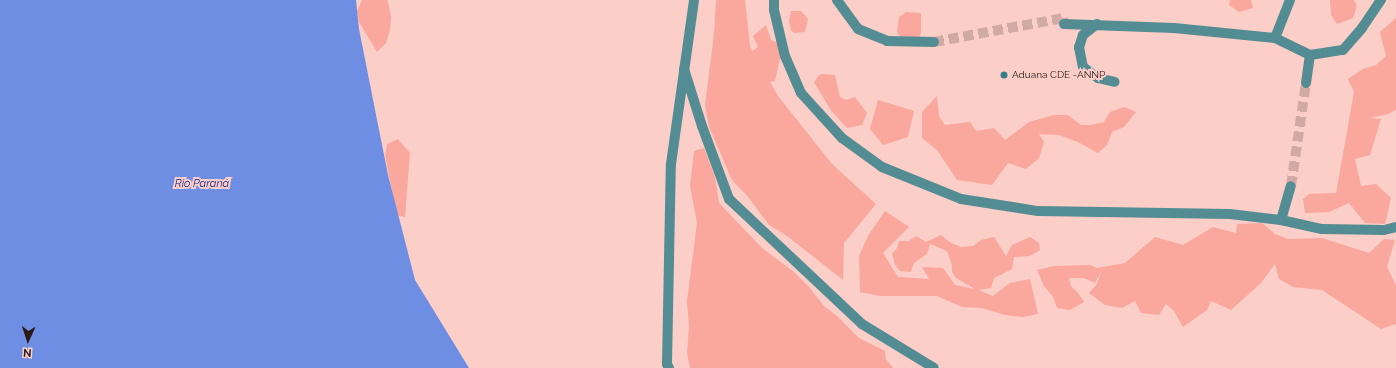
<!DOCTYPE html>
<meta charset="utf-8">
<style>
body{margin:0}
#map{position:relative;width:1396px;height:368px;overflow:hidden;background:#fbcec8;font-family:Raleway,sans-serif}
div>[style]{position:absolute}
.green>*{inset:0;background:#faa79d}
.water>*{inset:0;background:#6e8ee3}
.minor-tunnel>*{height:10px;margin-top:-5px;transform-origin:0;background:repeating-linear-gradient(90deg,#d1aaa5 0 10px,transparent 0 15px)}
.minor>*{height:10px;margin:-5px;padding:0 5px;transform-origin:5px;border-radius:5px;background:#548c94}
.dots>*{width:11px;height:11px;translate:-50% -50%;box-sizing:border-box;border:2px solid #fbcec8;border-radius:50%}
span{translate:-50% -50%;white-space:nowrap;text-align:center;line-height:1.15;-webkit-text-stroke:4px #fbcec8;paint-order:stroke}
.poi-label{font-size:10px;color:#291917}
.left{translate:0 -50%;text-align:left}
.water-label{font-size:11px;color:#16288b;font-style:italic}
.north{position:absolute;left:8px;top:320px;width:40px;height:40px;-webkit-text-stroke:3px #fbcec8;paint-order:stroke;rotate:183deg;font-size:11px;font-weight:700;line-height:16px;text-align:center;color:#291917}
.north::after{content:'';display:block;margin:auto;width:14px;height:18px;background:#291917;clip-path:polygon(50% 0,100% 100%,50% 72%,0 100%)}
</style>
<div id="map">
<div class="green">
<i style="clip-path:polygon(362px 0,387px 0,388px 2px,391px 17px,390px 30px,386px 43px,377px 52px,359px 22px,357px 11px)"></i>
<i style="clip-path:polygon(716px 0,745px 0,750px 46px,752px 51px,758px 47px,753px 36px,766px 25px,771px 40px,783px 45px,775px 81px,770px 82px,778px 96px,832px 164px,876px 204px,844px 243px,843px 280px,787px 236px,769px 225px,749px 198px,732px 180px,709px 127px,705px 105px,714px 34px)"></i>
<i style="clip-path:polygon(1230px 0,1251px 0,1253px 8px,1239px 12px,1229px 5px)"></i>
<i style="clip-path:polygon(1330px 0,1354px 0,1357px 6px,1353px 18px,1337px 24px,1331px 15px)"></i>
<i style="clip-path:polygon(791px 11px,801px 11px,808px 19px,805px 32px,794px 33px,791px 30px,789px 21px)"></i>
<i style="clip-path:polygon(906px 12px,921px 13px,921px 33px,917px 42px,904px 42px,897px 32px,899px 17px)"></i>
<i style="clip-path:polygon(1396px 18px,1396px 110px,1388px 114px,1370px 118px,1381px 119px,1370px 155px,1355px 159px,1361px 186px,1376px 184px,1391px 198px,1385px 224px,1365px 223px,1349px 203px,1329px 212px,1305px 213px,1303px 199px,1309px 194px,1336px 193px,1354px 92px,1348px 79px,1363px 69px,1376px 65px,1386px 56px,1380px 32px)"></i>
<i style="clip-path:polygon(820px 74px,835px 75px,840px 97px,846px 100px,855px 97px,867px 113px,862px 125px,847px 128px,830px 109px,814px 82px)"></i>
<i style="clip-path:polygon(937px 96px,939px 116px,945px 125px,970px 122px,976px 131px,994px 128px,1005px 140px,1029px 122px,1054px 115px,1068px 115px,1081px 125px,1090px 125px,1104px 122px,1110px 112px,1124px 107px,1136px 112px,1124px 127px,1112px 132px,1107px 145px,1098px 153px,1078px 142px,1059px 135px,1039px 134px,1044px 142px,1039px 158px,1026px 169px,1008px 163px,992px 185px,957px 180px,937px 150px,922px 138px,922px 112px)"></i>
<i style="clip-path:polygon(878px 100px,914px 111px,908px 137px,883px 145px,870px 129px)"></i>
<i style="clip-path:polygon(398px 139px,410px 153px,405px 217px,392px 215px,392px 191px,385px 155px,387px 144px)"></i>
<i style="clip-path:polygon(704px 148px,715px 177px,719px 203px,762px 248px,794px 272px,809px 287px,824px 306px,838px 317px,859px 338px,885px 351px,886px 359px,893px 368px,690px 368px,687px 353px,689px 327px,687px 301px,697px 223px,690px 186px,694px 151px)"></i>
<i style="clip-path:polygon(885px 211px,909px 227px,883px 253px,898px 277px,929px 279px,922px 267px,943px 268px,955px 285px,975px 289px,956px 278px,952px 272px,952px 265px,947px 251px,930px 244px,927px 254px,914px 263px,911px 272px,900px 271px,895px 265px,892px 254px,897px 248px,899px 241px,909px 241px,916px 236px,926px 242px,941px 235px,951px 243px,961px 247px,973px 246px,981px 240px,994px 237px,1006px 256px,1012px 245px,1030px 237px,1039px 243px,1040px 250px,1030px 256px,1014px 257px,1012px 269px,994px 278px,991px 288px,978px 290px,993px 296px,1010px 283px,1030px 279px,1038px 314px,1023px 317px,1005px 315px,982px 308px,962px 307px,937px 296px,881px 296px,860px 292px,859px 256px,868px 236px)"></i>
<i style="clip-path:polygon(1262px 223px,1275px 234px,1288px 239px,1322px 238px,1369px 253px,1384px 239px,1395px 240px,1387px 267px,1396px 285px,1396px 324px,1381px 329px,1322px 290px,1293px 287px,1279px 279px,1275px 264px,1261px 283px,1231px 310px,1211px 301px,1207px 310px,1183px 327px,1174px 311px,1166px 304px,1159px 315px,1141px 313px,1135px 301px,1122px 308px,1105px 305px,1089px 293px,1097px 284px,1101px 272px,1095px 283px,1084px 278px,1069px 278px,1071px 286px,1078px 293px,1084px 302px,1070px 310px,1057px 308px,1053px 297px,1044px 286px,1037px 270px,1054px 266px,1090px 265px,1097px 268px,1125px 263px,1155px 237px,1183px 245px,1213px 227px,1236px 233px,1237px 224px)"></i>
</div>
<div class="water">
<i style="clip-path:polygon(0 0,356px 0,359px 29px,388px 175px,415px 280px,469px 368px,0 368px)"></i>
</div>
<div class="minor-tunnel">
<i style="left:934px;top:42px;width:131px;rotate:-10.5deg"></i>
<i style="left:1063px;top:18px;width:6px;rotate:81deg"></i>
<i style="left:1291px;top:186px;width:104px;rotate:-81.7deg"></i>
</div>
<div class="minor">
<i style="left:774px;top:0;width:10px;rotate:90deg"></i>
<i style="left:774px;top:10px;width:47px;rotate:76.6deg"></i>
<i style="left:785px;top:56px;width:40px;rotate:66.6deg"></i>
<i style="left:801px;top:93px;width:61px;rotate:47.7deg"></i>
<i style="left:842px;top:138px;width:49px;rotate:35.9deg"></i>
<i style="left:882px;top:167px;width:85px;rotate:22.1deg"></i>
<i style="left:961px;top:199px;width:78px;rotate:8.9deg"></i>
<i style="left:1038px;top:211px;width:192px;rotate:0.9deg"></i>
<i style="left:1230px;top:214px;width:51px;rotate:6.7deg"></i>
<i style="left:1281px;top:220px;width:42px;rotate:12.4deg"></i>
<i style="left:1322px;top:229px;width:62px;rotate:0.9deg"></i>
<i style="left:1384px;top:230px;width:12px;rotate:-14deg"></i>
<i style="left:837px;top:0;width:36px;rotate:54deg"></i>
<i style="left:858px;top:29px;width:31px;rotate:22deg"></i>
<i style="left:887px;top:41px;width:47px;rotate:1.2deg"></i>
<i style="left:1064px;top:24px;width:110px;rotate:2.1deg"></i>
<i style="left:1174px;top:28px;width:101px;rotate:5.7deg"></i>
<i style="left:1275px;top:38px;width:39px;rotate:26deg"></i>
<i style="left:1310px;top:55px;width:33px;rotate:-9deg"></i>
<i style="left:1343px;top:50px;width:29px;rotate:-49deg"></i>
<i style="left:1362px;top:28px;width:34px;rotate:-56deg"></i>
<i style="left:1097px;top:24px;width:18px;rotate:142deg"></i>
<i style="left:1083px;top:35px;width:13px;rotate:108deg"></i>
<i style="left:1079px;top:47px;width:20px;rotate:79deg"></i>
<i style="left:1083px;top:67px;width:19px;rotate:36deg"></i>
<i style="left:1098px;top:78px;width:17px;rotate:13deg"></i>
<i style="left:1275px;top:38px;width:41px;rotate:-68.5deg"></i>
<i style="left:684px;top:69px;width:60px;rotate:72.5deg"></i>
<i style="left:702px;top:126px;width:78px;rotate:69.7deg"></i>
<i style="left:729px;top:199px;width:183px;rotate:43.2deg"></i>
<i style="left:862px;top:324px;width:84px;rotate:31.4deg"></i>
<i style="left:1306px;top:83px;width:28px;rotate:-82deg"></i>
<i style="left:1281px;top:220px;width:35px;rotate:-74deg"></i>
<i style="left:669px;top:368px;width:4px;rotate:-117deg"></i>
<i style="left:667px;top:364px;width:200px;rotate:-88.9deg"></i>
<i style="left:671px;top:164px;width:166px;rotate:-82deg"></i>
</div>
<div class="dots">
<i style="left:1004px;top:75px;background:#377e88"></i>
</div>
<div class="poi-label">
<span class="left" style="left:1012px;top:75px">Aduana CDE -ANNP</span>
</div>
<div class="water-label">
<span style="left:202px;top:184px">Rio Paraná</span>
</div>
<div class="north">N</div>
</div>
